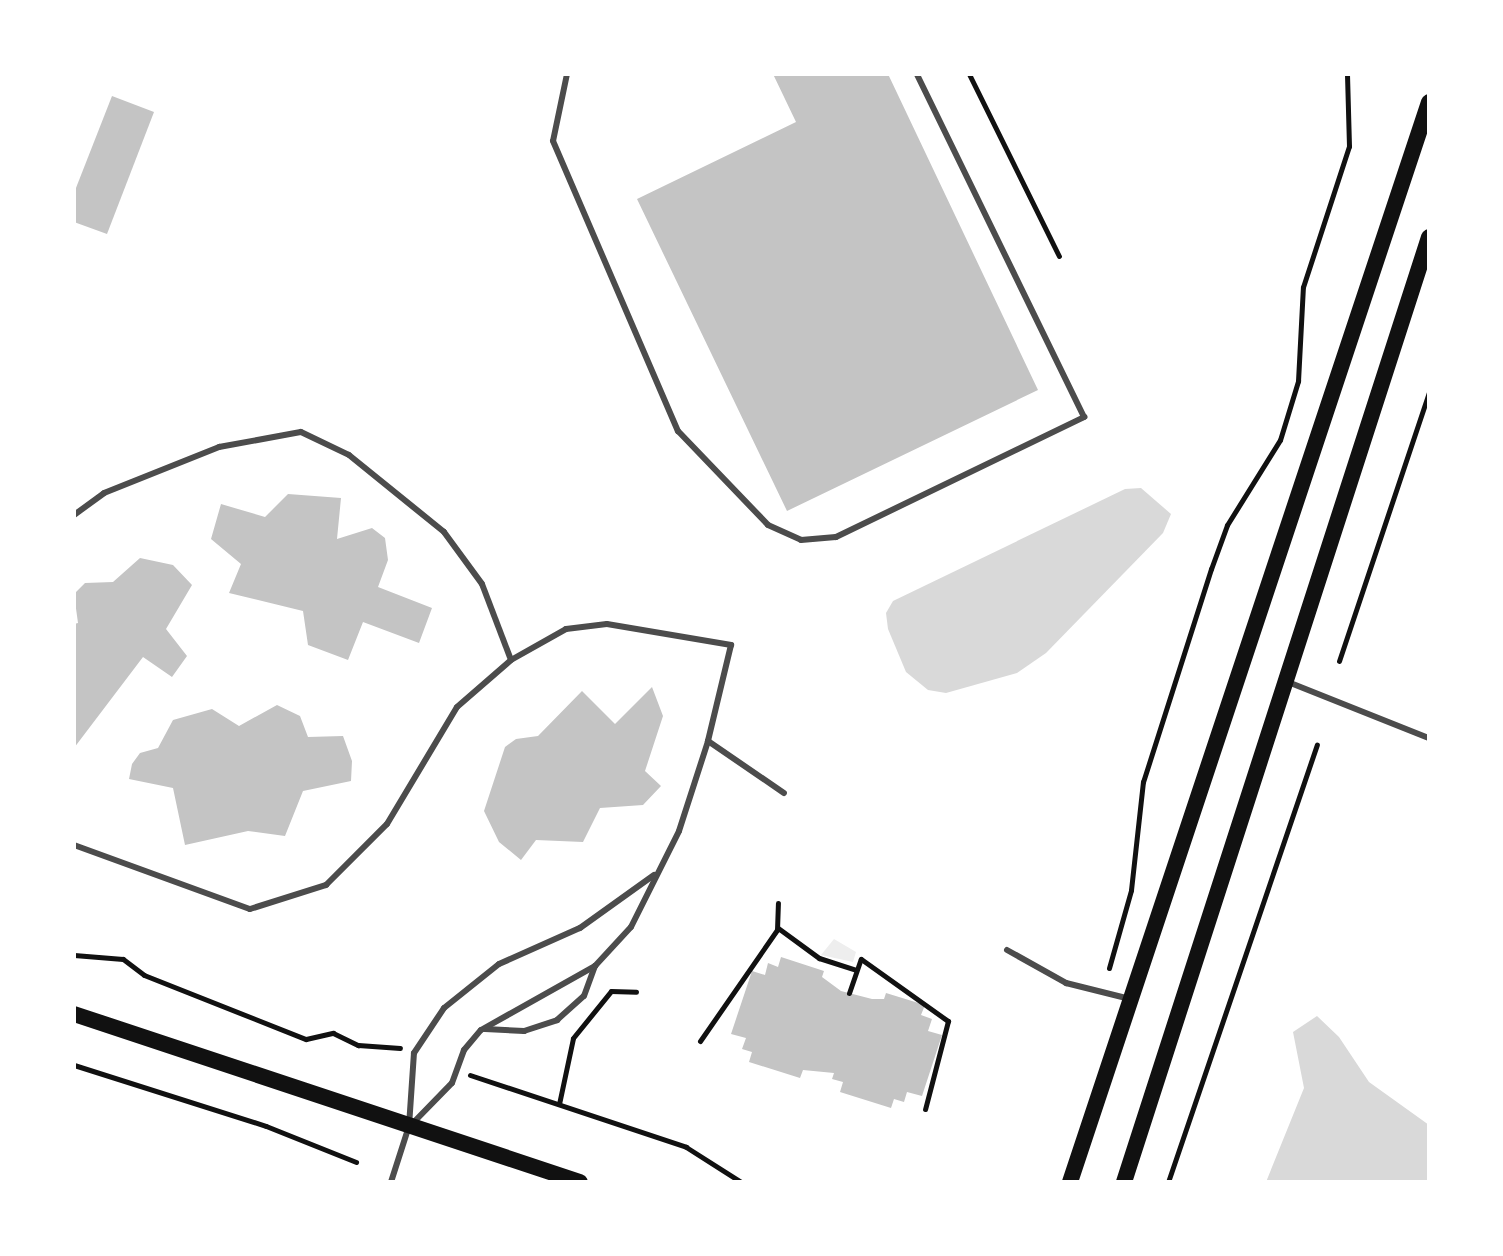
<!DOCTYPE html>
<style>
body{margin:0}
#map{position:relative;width:1503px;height:1256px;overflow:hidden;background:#fff;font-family:Commissioner,sans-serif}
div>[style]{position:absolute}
.green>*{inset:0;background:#eee}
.water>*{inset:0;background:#d9d9d9}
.building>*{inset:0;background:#c4c4c4}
.path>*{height:5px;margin:-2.5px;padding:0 2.5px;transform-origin:2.5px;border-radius:2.5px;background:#111}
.service>*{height:6px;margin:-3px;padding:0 3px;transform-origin:3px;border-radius:3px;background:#4c4c4c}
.secondary>*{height:16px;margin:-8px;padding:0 8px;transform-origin:8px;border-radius:8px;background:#111}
span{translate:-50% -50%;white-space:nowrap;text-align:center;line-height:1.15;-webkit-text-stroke:8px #fff;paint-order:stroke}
.frame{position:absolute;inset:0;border:76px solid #fff;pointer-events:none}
</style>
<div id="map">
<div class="green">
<i style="clip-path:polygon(834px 939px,856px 952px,853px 962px,821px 955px)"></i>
</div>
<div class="water">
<i style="clip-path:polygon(1141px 488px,1171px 514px,1163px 533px,1046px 653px,1017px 673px,946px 693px,928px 690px,906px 672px,888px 629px,886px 613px,893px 601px,1125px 489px)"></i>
<i style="clip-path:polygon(1317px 1016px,1339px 1037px,1369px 1082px,1429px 1125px,1429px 1182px,1266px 1182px,1304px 1088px,1293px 1032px)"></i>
</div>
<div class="building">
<i style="clip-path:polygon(773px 74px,888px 74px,1038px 390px,787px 511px,637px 199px,796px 122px)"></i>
<i style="clip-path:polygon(112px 96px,154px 112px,107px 234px,74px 222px,74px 193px)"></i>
<i style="clip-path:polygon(288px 494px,341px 498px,337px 539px,372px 528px,385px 538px,388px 560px,378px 587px,432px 608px,419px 643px,363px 622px,348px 660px,308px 645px,303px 611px,229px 593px,241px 564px,211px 539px,221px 504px,265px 517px)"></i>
<i style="clip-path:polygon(140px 558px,173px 565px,192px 585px,166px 629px,187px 656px,172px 677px,143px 657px,74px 748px,74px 624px,78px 623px,74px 594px,85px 583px,113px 582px)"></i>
<i style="clip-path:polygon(652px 687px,663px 716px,645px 771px,661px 786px,643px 805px,600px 808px,583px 842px,536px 840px,521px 860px,499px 842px,484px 811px,505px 747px,516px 739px,538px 736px,582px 691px,615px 724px)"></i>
<i style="clip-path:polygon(277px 705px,300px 716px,308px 737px,343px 736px,352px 761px,351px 781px,303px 791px,285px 836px,248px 831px,185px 845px,173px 788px,129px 779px,132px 764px,140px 753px,158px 748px,173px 720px,212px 709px,239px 726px)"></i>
<i style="clip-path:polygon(781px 957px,824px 971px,822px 977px,841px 991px,872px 999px,884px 999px,886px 993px,925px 1005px,921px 1015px,932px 1019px,928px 1031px,942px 1035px,922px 1096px,907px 1092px,904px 1102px,894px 1099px,891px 1108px,840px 1092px,843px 1082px,832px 1079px,834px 1073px,803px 1070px,800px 1078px,749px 1062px,752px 1052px,742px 1049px,746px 1038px,731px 1034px,752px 971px,765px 975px,768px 963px,778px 967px)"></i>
</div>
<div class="path">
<i style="left:969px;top:74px;width:203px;rotate:63.7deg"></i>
<i style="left:1339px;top:661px;width:284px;rotate:-71.5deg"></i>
<i style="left:778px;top:928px;width:51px;rotate:36.2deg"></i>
<i style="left:819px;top:958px;width:38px;rotate:18deg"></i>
<i style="left:74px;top:955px;width:49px;rotate:4.7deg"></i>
<i style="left:123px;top:959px;width:26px;rotate:37deg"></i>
<i style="left:144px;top:975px;width:174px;rotate:21.6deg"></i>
<i style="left:306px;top:1039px;width:28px;rotate:-13deg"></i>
<i style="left:333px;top:1033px;width:28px;rotate:26deg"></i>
<i style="left:358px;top:1045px;width:42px;rotate:4.1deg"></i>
<i style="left:1109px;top:968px;width:81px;rotate:-74.2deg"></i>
<i style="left:1131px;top:890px;width:109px;rotate:-83.7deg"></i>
<i style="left:1143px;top:782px;width:224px;rotate:-72.3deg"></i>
<i style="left:1211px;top:569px;width:47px;rotate:-70deg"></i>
<i style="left:1227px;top:525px;width:100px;rotate:-58.1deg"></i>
<i style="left:1280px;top:440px;width:62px;rotate:-73deg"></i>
<i style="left:1298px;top:381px;width:94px;rotate:-87deg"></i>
<i style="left:1303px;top:287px;width:148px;rotate:-71.9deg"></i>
<i style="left:1349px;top:146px;width:72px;rotate:-91.6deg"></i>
<i style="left:849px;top:993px;width:36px;rotate:-71deg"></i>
<i style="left:861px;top:959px;width:107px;rotate:35.5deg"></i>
<i style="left:948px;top:1021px;width:91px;rotate:104.6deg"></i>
<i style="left:700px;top:1041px;width:135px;rotate:-55.3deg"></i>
<i style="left:777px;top:930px;width:27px;rotate:-88deg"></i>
<i style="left:74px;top:1065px;width:201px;rotate:17.6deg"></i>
<i style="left:266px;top:1126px;width:97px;rotate:21.8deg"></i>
<i style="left:470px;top:1075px;width:228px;rotate:18.4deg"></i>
<i style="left:686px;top:1147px;width:65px;rotate:32.5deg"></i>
<i style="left:559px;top:1104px;width:67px;rotate:-78deg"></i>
<i style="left:573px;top:1038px;width:60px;rotate:-51deg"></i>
<i style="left:611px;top:991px;width:25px;rotate:2deg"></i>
<i style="left:1168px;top:1182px;width:462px;rotate:-71.2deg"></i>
</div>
<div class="service">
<i style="left:567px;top:74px;width:68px;rotate:101.8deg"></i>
<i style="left:553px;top:141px;width:316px;rotate:66.7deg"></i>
<i style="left:678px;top:431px;width:130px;rotate:46.2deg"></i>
<i style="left:768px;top:525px;width:36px;rotate:24deg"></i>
<i style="left:801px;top:540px;width:35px;rotate:-5deg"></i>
<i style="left:836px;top:537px;width:276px;rotate:-25.8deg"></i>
<i style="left:1084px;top:417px;width:381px;rotate:-116deg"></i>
<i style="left:74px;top:515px;width:37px;rotate:-36deg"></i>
<i style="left:104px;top:493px;width:124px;rotate:-21.8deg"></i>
<i style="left:219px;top:447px;width:83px;rotate:-10.4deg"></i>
<i style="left:301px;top:432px;width:53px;rotate:25.6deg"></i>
<i style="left:349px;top:455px;width:122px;rotate:39deg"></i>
<i style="left:444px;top:532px;width:64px;rotate:53.8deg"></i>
<i style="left:482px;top:584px;width:81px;rotate:69.1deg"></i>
<i style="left:1288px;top:682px;width:152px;rotate:21.7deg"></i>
<i style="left:74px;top:845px;width:187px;rotate:20deg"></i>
<i style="left:250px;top:909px;width:80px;rotate:-17.5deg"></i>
<i style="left:326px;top:885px;width:86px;rotate:-45deg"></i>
<i style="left:387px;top:824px;width:136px;rotate:-59.1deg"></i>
<i style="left:457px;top:707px;width:72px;rotate:-41deg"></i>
<i style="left:511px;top:660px;width:63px;rotate:-29.4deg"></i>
<i style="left:566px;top:629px;width:41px;rotate:-7deg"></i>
<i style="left:607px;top:624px;width:126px;rotate:9.6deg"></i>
<i style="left:731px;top:645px;width:99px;rotate:103.5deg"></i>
<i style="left:1007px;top:950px;width:68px;rotate:29.2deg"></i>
<i style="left:1066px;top:983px;width:66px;rotate:14deg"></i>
<i style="left:485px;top:1029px;width:39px;rotate:3deg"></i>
<i style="left:524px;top:1031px;width:35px;rotate:-18deg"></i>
<i style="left:557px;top:1020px;width:36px;rotate:-42deg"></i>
<i style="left:584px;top:996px;width:32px;rotate:-70deg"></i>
<i style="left:412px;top:1124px;width:57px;rotate:-45.7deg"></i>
<i style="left:452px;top:1083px;width:35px;rotate:-70deg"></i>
<i style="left:464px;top:1050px;width:26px;rotate:-50deg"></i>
<i style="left:481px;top:1030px;width:131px;rotate:-29.3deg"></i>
<i style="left:595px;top:966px;width:53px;rotate:-47.3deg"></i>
<i style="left:631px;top:927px;width:107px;rotate:-63.4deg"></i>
<i style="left:679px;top:831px;width:95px;rotate:-72.1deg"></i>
<i style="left:708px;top:741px;width:92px;rotate:34.4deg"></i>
<i style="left:391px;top:1182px;width:59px;rotate:-72.2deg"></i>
<i style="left:409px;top:1126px;width:73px;rotate:-86.1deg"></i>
<i style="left:414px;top:1053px;width:54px;rotate:-56.3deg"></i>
<i style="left:444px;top:1008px;width:70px;rotate:-38.7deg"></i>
<i style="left:499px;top:964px;width:89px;rotate:-24deg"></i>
<i style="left:580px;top:928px;width:91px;rotate:-35.6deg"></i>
</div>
<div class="secondary">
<i style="left:74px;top:1014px;width:533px;rotate:18.37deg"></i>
<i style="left:1070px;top:1182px;width:1138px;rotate:-71.61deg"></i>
<i style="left:1124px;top:1182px;width:993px;rotate:-72.11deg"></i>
</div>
<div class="frame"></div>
</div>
